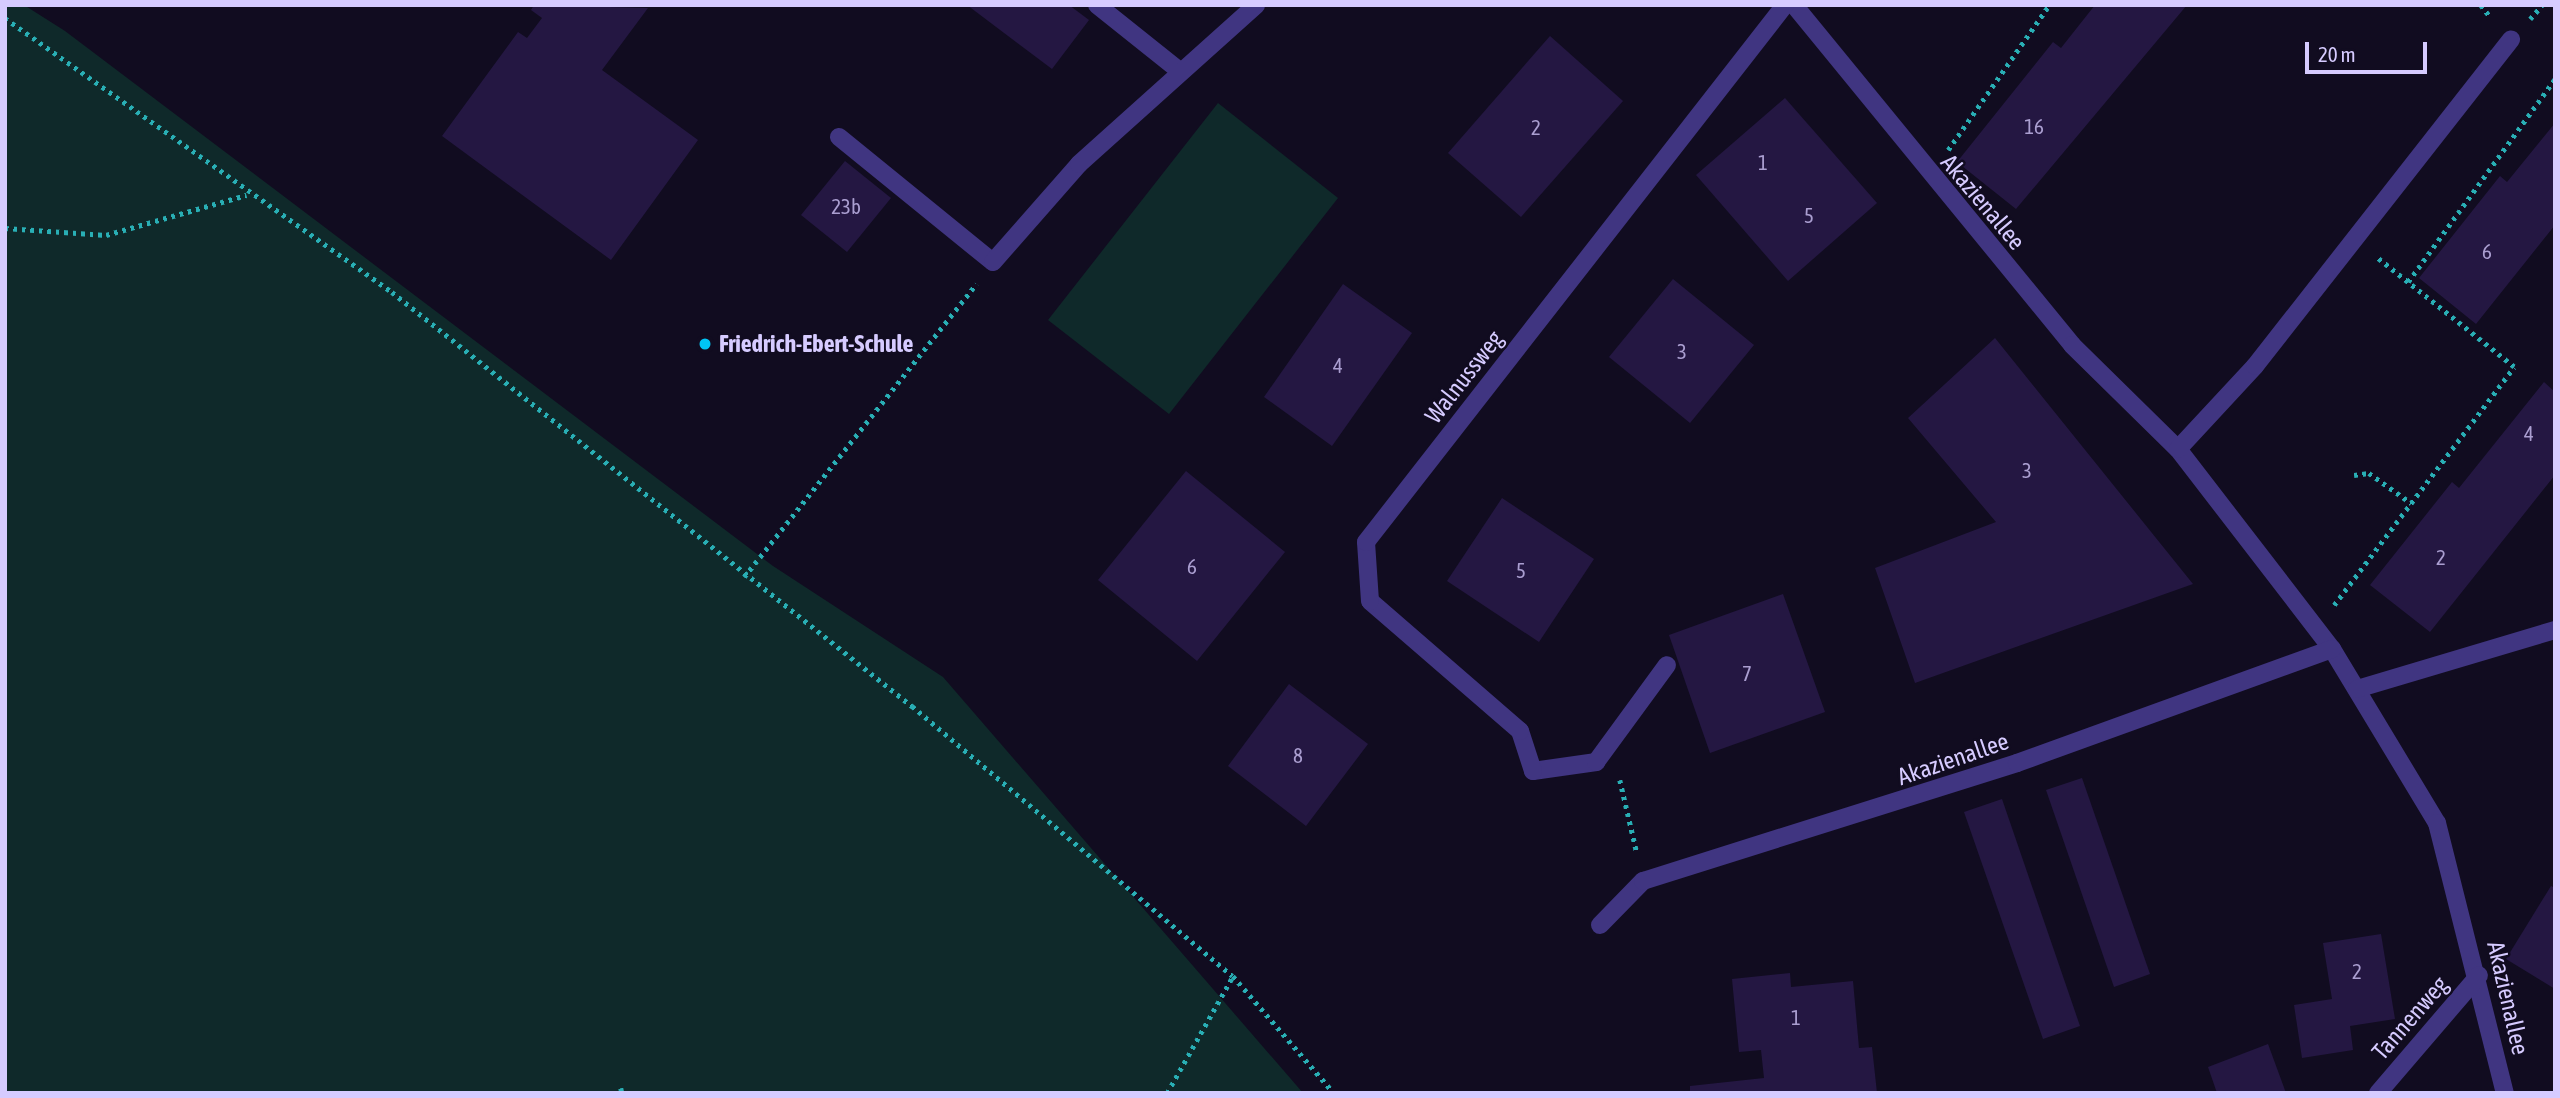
<!DOCTYPE html>
<style>
body{margin:0}
#map{position:relative;width:2560px;height:1098px;overflow:hidden;background:#110c20;font-family:"Asap Condensed",sans-serif}
div>[style]{position:absolute}
.green>*{inset:0;background:#0f292a}
.building>*{inset:0;background:#241742}
.path>*{height:4.5px;margin-top:-2.25px;transform-origin:0;background:repeating-linear-gradient(90deg,#29afb5 0 3.5px,transparent 0 8.5px)}
.service>*{height:18px;margin:-9px;padding:0 9px;transform-origin:9px;border-radius:9px;background:#403581}
.minor>*{height:18px;margin:-9px;padding:0 9px;transform-origin:9px;border-radius:9px;background:#403581}
.dots>*{width:19px;height:19px;translate:-50% -50%;box-sizing:border-box;border:4px solid #110c20;border-radius:50%}
span{translate:-50% -50%;white-space:nowrap;text-align:center;line-height:1.15;-webkit-text-stroke:5px #110c20;paint-order:stroke}
.number-label{font-size:21px;color:#aa9ed0}
.number-label span{-webkit-text-stroke-width:0}
.street-label{font-size:24px;color:#d6cbff}
.poi-label{font-size:24px;color:#d6cbff;font-weight:700}
.left{translate:0 -50%;text-align:left}
.frame{position:absolute;inset:0;border:7px solid #d6cbff;pointer-events:none}
.scale{position:absolute;left:2305px;top:42px;width:122px;height:32px;box-sizing:border-box;border:4px solid #d6cbff;border-top:0;padding-left:9px;font-size:21px;line-height:24px;white-space:nowrap;color:#d6cbff;-webkit-text-stroke:5px #110c20;paint-order:stroke}
</style>
<div id="map">
<div class="green">
<i style="clip-path:polygon(5px 5px,24px 5px,65px 31px,773px 566px,943px 677px,1303px 1093px,5px 1093px)"></i>
<i style="clip-path:polygon(1218px 103px,1338px 198px,1169px 414px,1048px 320px)"></i>
</div>
<div class="building">
<i style="clip-path:polygon(534px 5px,648px 8px,602px 70px,698px 140px,611px 260px,442px 136px,518px 32px,527px 38px,542px 18px,531px 10px)"></i>
<i style="clip-path:polygon(967px 5px,1069px 5px,1089px 20px,1052px 69px)"></i>
<i style="clip-path:polygon(2095px 5px,2187px 5px,2016px 209px,1957px 162px,2053px 42px,2061px 48px)"></i>
<i style="clip-path:polygon(1550px 36px,1623px 101px,1521px 217px,1448px 153px)"></i>
<i style="clip-path:polygon(1785px 98px,1877px 203px,1788px 281px,1696px 175px)"></i>
<i style="clip-path:polygon(2555px 123px,2555px 225px,2476px 324px,2419px 278px,2500px 176px,2507px 182px)"></i>
<i style="clip-path:polygon(845px 161px,891px 198px,847px 252px,801px 215px)"></i>
<i style="clip-path:polygon(1673px 279px,1754px 345px,1690px 423px,1609px 357px)"></i>
<i style="clip-path:polygon(1343px 284px,1412px 333px,1332px 446px,1264px 397px)"></i>
<i style="clip-path:polygon(1995px 338px,2193px 584px,1915px 683px,1875px 568px,1996px 522px,1908px 418px)"></i>
<i style="clip-path:polygon(2544px 382px,2555px 392px,2555px 475px,2430px 632px,2370px 585px,2452px 482px,2459px 488px)"></i>
<i style="clip-path:polygon(1186px 471px,1285px 552px,1197px 661px,1098px 580px)"></i>
<i style="clip-path:polygon(1502px 498px,1594px 559px,1539px 642px,1447px 581px)"></i>
<i style="clip-path:polygon(1783px 594px,1825px 712px,1710px 753px,1669px 635px)"></i>
<i style="clip-path:polygon(1289px 684px,1368px 744px,1306px 826px,1228px 766px)"></i>
<i style="clip-path:polygon(2082px 778px,2150px 974px,2114px 987px,2046px 790px)"></i>
<i style="clip-path:polygon(2002px 799px,2080px 1026px,2043px 1039px,1964px 812px)"></i>
<i style="clip-path:polygon(2551px 886px,2555px 888px,2555px 989px,2506px 959px)"></i>
<i style="clip-path:polygon(2381px 934px,2395px 1019px,2350px 1026px,2353px 1050px,2302px 1058px,2294px 1005px,2332px 999px,2323px 943px)"></i>
<i style="clip-path:polygon(1790px 973px,1791px 987px,1853px 981px,1859px 1048px,1872px 1047px,1877px 1093px,1690px 1093px,1690px 1086px,1764px 1078px,1761px 1050px,1739px 1052px,1732px 979px)"></i>
<i style="clip-path:polygon(2268px 1044px,2286px 1093px,2217px 1093px,2208px 1067px)"></i>
</div>
<div class="path">
<i style="left:2481px;top:5px;width:16px;rotate:52deg"></i>
<i style="left:5px;top:18px;width:474px;rotate:35.3deg"></i>
<i style="left:392px;top:292px;width:665px;rotate:38.53deg"></i>
<i style="left:912px;top:706px;width:419px;rotate:40.1deg"></i>
<i style="left:1233px;top:976px;width:155px;rotate:49.2deg"></i>
<i style="left:2530px;top:19px;width:18px;rotate:-49deg"></i>
<i style="left:1948px;top:150px;width:177px;rotate:-55.1deg"></i>
<i style="left:5px;top:228px;width:101px;rotate:4deg"></i>
<i style="left:106px;top:235px;width:146px;rotate:-15.9deg"></i>
<i style="left:2408px;top:282px;width:251px;rotate:-54.1deg"></i>
<i style="left:2354px;top:475px;width:15px;rotate:-8deg"></i>
<i style="left:2369px;top:473px;width:52px;rotate:35.5deg"></i>
<i style="left:744px;top:577px;width:374px;rotate:-51.6deg"></i>
<i style="left:2334px;top:605px;width:298px;rotate:-52.9deg"></i>
<i style="left:2514px;top:367px;width:176px;rotate:-141.4deg"></i>
<i style="left:1620px;top:780px;width:75px;rotate:76.9deg"></i>
<i style="left:621px;top:1088px;width:5px;rotate:79deg"></i>
<i style="left:1167px;top:1093px;width:134px;rotate:-60.6deg"></i>
</div>
<div class="service">
<i style="left:1097px;top:5px;width:107px;rotate:38.6deg"></i>
<i style="left:839px;top:137px;width:198px;rotate:39.1deg"></i>
<i style="left:993px;top:262px;width:130px;rotate:-48.7deg"></i>
<i style="left:1079px;top:164px;width:238px;rotate:-41.9deg"></i>
<i style="left:1533px;top:771px;width:64px;rotate:-8.1deg"></i>
<i style="left:1596px;top:762px;width:120px;rotate:-53.8deg"></i>
</div>
<div class="minor">
<i style="left:1794px;top:5px;width:439px;rotate:50.7deg"></i>
<i style="left:2072px;top:345px;width:148px;rotate:44.5deg"></i>
<i style="left:2178px;top:449px;width:252px;rotate:52.4deg"></i>
<i style="left:2332px;top:649px;width:203px;rotate:58.9deg"></i>
<i style="left:2437px;top:823px;width:278px;rotate:75.9deg"></i>
<i style="left:2178px;top:449px;width:113px;rotate:-47.1deg"></i>
<i style="left:2255px;top:366px;width:415px;rotate:-51.9deg"></i>
<i style="left:2357px;top:689px;width:207px;rotate:-16.6deg"></i>
<i style="left:1533px;top:771px;width:42px;rotate:-108deg"></i>
<i style="left:1520px;top:731px;width:198px;rotate:-139.1deg"></i>
<i style="left:1370px;top:601px;width:59px;rotate:-93.9deg"></i>
<i style="left:1366px;top:542px;width:681px;rotate:-52.04deg"></i>
<i style="left:1600px;top:925px;width:62px;rotate:-45.7deg"></i>
<i style="left:1643px;top:881px;width:392px;rotate:-17.5deg"></i>
<i style="left:2017px;top:763px;width:335px;rotate:-19.9deg"></i>
<i style="left:2378px;top:1093px;width:155px;rotate:-49.4deg"></i>
</div>
<div class="dots">
<i style="left:705px;top:344px;background:#00c5f6"></i>
</div>
<div class="number-label">
<span style="left:2034px;top:126px">16</span>
<span style="left:1536px;top:127px">2</span>
<span style="left:1763px;top:162px">1</span>
<span style="left:846px;top:206px">23b</span>
<span style="left:1809px;top:215px">5</span>
<span style="left:2487px;top:251px">6</span>
<span style="left:1682px;top:351px">3</span>
<span style="left:1338px;top:365px">4</span>
<span style="left:2529px;top:433px">4</span>
<span style="left:2027px;top:470px">3</span>
<span style="left:2441px;top:557px">2</span>
<span style="left:1192px;top:566px">6</span>
<span style="left:1521px;top:570px">5</span>
<span style="left:1747px;top:673px">7</span>
<span style="left:1298px;top:755px">8</span>
<span style="left:2357px;top:971px">2</span>
<span style="left:1796px;top:1017px">1</span>
</div>
<div class="street-label">
<span style="left:1983px;top:202px;rotate:50deg">Akazienallee</span>
<span style="left:1464px;top:377px;rotate:-52deg">Walnussweg</span>
<span style="left:1953px;top:759px;rotate:-19deg">Akazienallee</span>
<span style="left:2508px;top:998px;rotate:77deg">Akazienallee</span>
<span style="left:2410px;top:1018px;rotate:-49deg">Tannenweg</span>
</div>
<div class="poi-label">
<span class="left" style="left:719px;top:344px">Friedrich-Ebert-Schule</span>
</div>
<div class="frame"></div>
<div class="scale">20 m</div>
</div>
